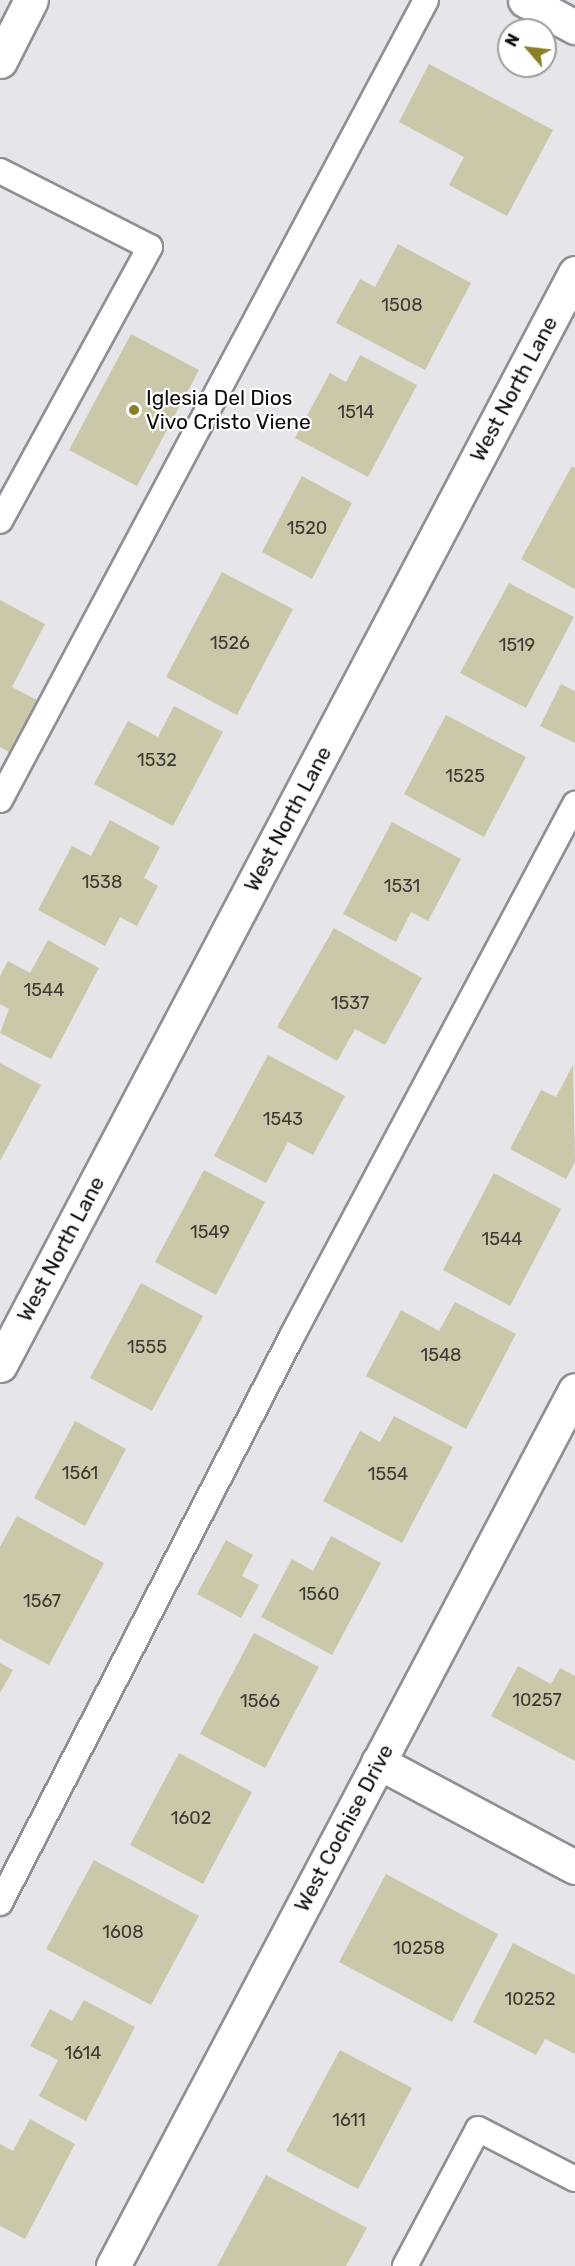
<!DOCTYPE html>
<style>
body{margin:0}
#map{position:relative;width:575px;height:2266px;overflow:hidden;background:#e5e5ea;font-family:Rubik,sans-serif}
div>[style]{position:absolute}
.building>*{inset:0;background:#cbc8a9}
.roads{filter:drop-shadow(2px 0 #8f8f94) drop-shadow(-2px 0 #8f8f94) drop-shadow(0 2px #8f8f94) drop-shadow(0 -2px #8f8f94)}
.service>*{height:24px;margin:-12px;padding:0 12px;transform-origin:12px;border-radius:12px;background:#fff}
.minor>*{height:33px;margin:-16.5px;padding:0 16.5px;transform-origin:16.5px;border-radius:16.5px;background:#fff}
.tertiary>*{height:33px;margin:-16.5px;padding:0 16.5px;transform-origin:16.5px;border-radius:16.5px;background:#fff}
.secondary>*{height:33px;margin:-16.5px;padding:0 16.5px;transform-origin:16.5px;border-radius:16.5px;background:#fff}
.dots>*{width:16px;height:16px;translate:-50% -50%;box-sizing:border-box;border:3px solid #fff;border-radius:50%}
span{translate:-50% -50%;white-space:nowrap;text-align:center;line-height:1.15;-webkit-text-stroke:4.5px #fff;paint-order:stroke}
.number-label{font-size:18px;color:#3c3a34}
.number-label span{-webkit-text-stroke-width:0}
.street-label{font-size:21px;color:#0c0b0d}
.poi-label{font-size:21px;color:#0c0b0d}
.left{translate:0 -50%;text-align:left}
.north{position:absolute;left:497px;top:18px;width:60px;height:60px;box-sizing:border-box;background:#fff;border:2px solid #9e9d9e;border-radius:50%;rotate:298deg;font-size:16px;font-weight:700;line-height:24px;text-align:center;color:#0c0b0d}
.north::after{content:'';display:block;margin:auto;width:21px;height:27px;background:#8a7f26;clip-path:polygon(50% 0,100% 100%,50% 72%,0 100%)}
</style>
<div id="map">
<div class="building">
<i style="clip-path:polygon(429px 64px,553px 130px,507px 216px,449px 185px,464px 157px,399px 122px)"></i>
<i style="clip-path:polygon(398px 244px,471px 283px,425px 370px,336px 323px,360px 279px,375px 287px)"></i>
<i style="clip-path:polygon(131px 334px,199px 370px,137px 486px,69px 450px)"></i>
<i style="clip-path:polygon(360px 355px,417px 385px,368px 477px,295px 438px,330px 373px,346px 382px)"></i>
<i style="clip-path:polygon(572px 466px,575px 468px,575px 589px,521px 559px)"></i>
<i style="clip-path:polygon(302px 476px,352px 503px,312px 579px,262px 552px)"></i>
<i style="clip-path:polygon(222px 572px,293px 609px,237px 715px,166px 677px)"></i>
<i style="clip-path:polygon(509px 583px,574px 617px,526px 708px,460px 673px)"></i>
<i style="clip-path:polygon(0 600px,45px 624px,12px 687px,37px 700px,9px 752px,0 747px)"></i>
<i style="clip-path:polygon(561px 684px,575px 691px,575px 743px,540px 726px)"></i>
<i style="clip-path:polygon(174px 706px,223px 732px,173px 826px,94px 784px,128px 721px,158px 737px)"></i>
<i style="clip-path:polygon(446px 715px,526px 757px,484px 837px,404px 794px)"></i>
<i style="clip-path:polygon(110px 820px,160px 847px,144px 878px,158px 886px,137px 926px,120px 917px,105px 946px,38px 910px,72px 846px,91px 856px)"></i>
<i style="clip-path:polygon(392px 822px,461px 859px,428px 921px,411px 912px,396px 942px,343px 914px)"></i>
<i style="clip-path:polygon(334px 928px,422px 978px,385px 1045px,355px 1029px,337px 1061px,277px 1027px)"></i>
<i style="clip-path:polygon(48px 940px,99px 968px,51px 1059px,0 1033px,9px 1009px,0 1004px,0 976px,8px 961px,30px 973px)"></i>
<i style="clip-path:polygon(268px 1055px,345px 1096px,313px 1155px,288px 1142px,266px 1183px,214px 1156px)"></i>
<i style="clip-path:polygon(0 1063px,41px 1085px,0 1161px)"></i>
<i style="clip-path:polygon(573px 1065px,575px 1162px,566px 1179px,510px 1149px,541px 1090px,556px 1097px)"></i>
<i style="clip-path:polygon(204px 1170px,265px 1202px,216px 1295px,155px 1262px)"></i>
<i style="clip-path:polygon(494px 1173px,561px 1209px,510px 1306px,443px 1270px)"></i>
<i style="clip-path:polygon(141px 1283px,203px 1316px,152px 1411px,90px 1378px)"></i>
<i style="clip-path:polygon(455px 1302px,516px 1334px,466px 1429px,366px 1376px,401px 1310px,439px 1331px)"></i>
<i style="clip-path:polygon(394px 1416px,453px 1447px,402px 1543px,323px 1501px,360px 1431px,380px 1442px)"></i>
<i style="clip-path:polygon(75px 1421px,126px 1449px,85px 1526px,34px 1498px)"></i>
<i style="clip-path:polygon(17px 1516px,104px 1563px,49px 1665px,0 1639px,0 1547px)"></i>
<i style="clip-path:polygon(331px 1536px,381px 1563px,332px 1655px,261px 1617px,292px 1559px,313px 1571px)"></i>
<i style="clip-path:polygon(226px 1540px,253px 1555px,242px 1576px,259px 1585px,241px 1618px,197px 1594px)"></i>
<i style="clip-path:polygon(254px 1633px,319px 1667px,265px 1768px,200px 1734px)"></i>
<i style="clip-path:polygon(0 1663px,13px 1670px,0 1693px)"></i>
<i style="clip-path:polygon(518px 1666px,551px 1684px,560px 1668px,575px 1676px,575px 1761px,491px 1716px)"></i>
<i style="clip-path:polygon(179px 1753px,252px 1792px,203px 1884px,130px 1845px)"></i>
<i style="clip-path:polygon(94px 1860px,199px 1916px,151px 2005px,46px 1949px)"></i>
<i style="clip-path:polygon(386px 1874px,498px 1934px,452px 2022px,339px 1962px)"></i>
<i style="clip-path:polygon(513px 1943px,575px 1975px,575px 2054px,545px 2039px,536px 2055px,473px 2022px)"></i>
<i style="clip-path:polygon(84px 2000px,135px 2027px,86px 2121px,39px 2096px,58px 2060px,30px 2046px,50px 2009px,72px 2021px)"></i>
<i style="clip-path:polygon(340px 2050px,412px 2088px,358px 2189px,286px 2151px)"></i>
<i style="clip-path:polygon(30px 2119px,75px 2144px,25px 2239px,0 2226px,0 2144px,13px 2151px)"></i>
<i style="clip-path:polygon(266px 2175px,367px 2228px,346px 2266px,217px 2266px)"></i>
</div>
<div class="roads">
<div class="service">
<i style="left:0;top:171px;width:168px;rotate:26.9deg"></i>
<i style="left:150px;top:247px;width:312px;rotate:118.7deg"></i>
<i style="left:0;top:800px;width:906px;rotate:-61.96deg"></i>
<i style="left:0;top:1903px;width:638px;rotate:-62.75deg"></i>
<i style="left:292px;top:1336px;width:603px;rotate:-61.99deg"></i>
<i style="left:405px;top:2266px;width:155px;rotate:-61.9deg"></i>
<i style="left:478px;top:2129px;width:109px;rotate:27.3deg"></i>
</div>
<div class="minor">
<i style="left:0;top:1365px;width:1234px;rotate:-62.23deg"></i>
<i style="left:378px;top:1762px;width:223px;rotate:28.1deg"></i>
<i style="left:113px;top:2266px;width:990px;rotate:-62.19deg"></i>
</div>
<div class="tertiary">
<i style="left:525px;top:0;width:57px;rotate:28.4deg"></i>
</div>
<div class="secondary">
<i style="left:0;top:61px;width:68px;rotate:-63.1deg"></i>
</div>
</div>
<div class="dots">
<i style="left:134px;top:410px;background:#8a7f26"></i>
</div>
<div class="number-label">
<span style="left:402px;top:305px">1508</span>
<span style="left:356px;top:412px">1514</span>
<span style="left:307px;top:528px">1520</span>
<span style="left:230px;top:643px">1526</span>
<span style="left:517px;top:645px">1519</span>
<span style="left:157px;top:760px">1532</span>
<span style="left:465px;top:776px">1525</span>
<span style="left:102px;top:882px">1538</span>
<span style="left:402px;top:886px">1531</span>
<span style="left:44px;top:990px">1544</span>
<span style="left:350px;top:1003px">1537</span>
<span style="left:283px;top:1119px">1543</span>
<span style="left:210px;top:1232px">1549</span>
<span style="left:502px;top:1239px">1544</span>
<span style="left:147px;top:1347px">1555</span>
<span style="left:441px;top:1355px">1548</span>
<span style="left:80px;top:1473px">1561</span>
<span style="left:388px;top:1474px">1554</span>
<span style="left:319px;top:1594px">1560</span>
<span style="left:42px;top:1601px">1567</span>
<span style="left:537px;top:1700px">10257</span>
<span style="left:260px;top:1701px">1566</span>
<span style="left:191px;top:1818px">1602</span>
<span style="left:123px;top:1932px">1608</span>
<span style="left:419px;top:1948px">10258</span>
<span style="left:530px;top:1999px">10252</span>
<span style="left:83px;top:2053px">1614</span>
<span style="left:349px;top:2120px">1611</span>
</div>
<div class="street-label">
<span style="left:514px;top:389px;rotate:-62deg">West North Lane</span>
<span style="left:288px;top:819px;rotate:-62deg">West North Lane</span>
<span style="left:61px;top:1249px;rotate:-62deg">West North Lane</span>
<span style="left:344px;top:1828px;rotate:-62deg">West Cochise Drive</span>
</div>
<div class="poi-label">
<span class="left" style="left:146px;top:410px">Iglesia Del Dios<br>Vivo Cristo Viene</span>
</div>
<div class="north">N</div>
</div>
